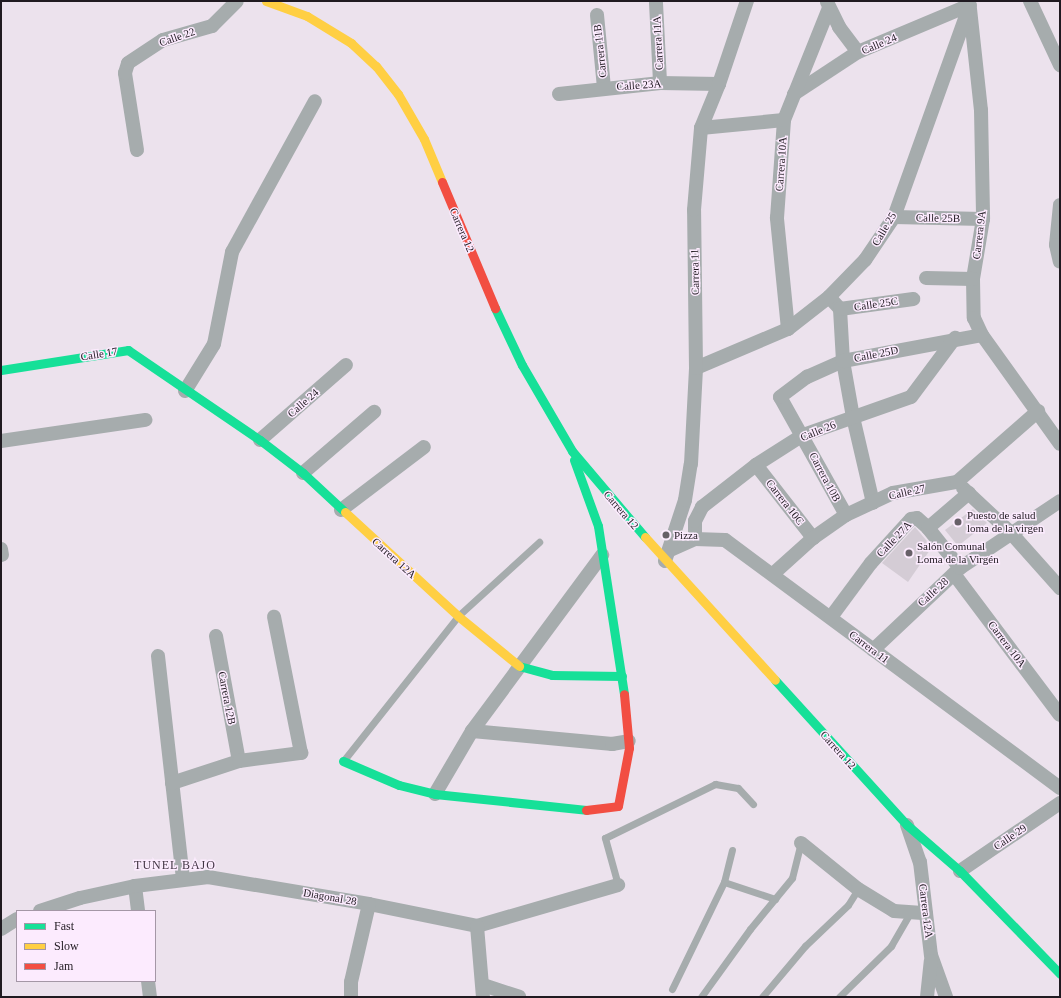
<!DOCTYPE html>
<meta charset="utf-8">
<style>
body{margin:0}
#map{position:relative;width:1061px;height:998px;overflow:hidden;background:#ece2ed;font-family:Georgia,serif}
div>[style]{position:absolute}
.building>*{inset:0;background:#d4ccd5}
.lane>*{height:7px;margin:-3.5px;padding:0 3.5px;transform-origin:3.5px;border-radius:3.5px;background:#a6acad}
.street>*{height:14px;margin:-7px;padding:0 7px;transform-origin:7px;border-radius:7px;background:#a6acad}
.fast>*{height:9px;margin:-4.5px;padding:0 4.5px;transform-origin:4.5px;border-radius:4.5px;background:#16e098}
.slow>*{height:9px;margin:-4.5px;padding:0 4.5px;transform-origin:4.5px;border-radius:4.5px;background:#ffcf43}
.jam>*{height:9px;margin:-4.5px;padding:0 4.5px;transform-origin:4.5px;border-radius:4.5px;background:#f24e42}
.dots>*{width:11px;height:11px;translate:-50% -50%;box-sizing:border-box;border:2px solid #fcebfe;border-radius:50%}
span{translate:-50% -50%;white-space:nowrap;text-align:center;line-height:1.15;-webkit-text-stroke:3px #fcebfe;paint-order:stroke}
.street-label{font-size:11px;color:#201a21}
.poi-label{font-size:11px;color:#201a21}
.left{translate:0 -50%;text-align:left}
.neighbourhood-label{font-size:12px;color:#423543;letter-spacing:1px}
.frame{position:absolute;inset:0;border:2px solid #201a21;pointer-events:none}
.legend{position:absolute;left:16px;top:910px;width:140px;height:72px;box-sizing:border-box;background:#fcebfe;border:1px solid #a497a6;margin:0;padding:5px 7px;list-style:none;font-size:12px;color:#201a21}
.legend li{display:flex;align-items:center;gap:8px;height:20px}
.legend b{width:20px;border:1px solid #a497a6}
</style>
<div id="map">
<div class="building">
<i style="clip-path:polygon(973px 509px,987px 523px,958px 546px,945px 530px)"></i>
<i style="clip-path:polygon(915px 527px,932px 547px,908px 582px,882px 563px)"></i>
</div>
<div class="lane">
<i style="left:344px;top:760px;width:184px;rotate:-51.6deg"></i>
<i style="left:458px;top:616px;width:110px;rotate:-42.4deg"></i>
<i style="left:724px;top:882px;width:54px;rotate:18.4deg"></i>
<i style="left:618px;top:885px;width:49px;rotate:-105.5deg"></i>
<i style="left:605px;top:838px;width:123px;rotate:-26.1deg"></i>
<i style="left:715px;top:784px;width:23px;rotate:10deg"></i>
<i style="left:738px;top:788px;width:22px;rotate:47deg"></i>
<i style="left:672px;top:989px;width:119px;rotate:-64.1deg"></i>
<i style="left:724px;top:882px;width:33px;rotate:-76deg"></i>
<i style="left:701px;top:997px;width:84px;rotate:-54.2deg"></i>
<i style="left:750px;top:929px;width:66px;rotate:-50.5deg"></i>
<i style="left:792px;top:878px;width:36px;rotate:-76deg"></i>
<i style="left:762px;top:997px;width:67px;rotate:-49.9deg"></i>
<i style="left:805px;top:946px;width:59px;rotate:-43.6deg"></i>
<i style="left:848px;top:905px;width:19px;rotate:-58deg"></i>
<i style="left:839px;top:997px;width:73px;rotate:-44.4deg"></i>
<i style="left:891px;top:946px;width:39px;rotate:-60deg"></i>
</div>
<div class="street">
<i style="left:1030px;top:1px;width:71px;rotate:64.9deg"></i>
<i style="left:827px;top:2px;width:28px;rotate:64deg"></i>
<i style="left:839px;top:27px;width:31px;rotate:53deg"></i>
<i style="left:656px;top:3px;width:80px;rotate:87.1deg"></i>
<i style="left:970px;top:9px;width:102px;rotate:83.8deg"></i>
<i style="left:981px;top:110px;width:109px;rotate:88.9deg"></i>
<i style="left:983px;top:219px;width:61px;rotate:99.5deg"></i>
<i style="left:973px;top:279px;width:39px;rotate:89deg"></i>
<i style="left:974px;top:318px;width:19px;rotate:65deg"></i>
<i style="left:982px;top:335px;width:134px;rotate:54.4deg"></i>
<i style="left:597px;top:15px;width:73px;rotate:84.5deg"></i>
<i style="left:559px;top:94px;width:102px;rotate:-6.2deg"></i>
<i style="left:660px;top:83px;width:59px;rotate:1deg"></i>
<i style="left:794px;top:94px;width:77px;rotate:-33.3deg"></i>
<i style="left:858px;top:52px;width:121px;rotate:-22.8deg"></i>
<i style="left:701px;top:128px;width:83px;rotate:-5.5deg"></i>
<i style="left:137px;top:150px;width:78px;rotate:-98.9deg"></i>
<i style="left:125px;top:73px;width:10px;rotate:-73deg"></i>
<i style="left:128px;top:63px;width:42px;rotate:-33.3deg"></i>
<i style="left:163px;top:40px;width:51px;rotate:-15.9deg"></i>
<i style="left:212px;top:26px;width:35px;rotate:-45deg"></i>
<i style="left:1060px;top:205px;width:40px;rotate:95.7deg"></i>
<i style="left:1056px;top:245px;width:17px;rotate:77deg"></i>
<i style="left:894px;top:217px;width:89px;rotate:1.3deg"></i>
<i style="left:926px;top:278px;width:47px;rotate:1.2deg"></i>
<i style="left:829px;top:297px;width:16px;rotate:47deg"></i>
<i style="left:840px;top:309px;width:52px;rotate:86.7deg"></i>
<i style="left:843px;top:361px;width:57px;rotate:79.9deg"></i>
<i style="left:853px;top:417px;width:88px;rotate:76.9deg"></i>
<i style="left:840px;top:309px;width:74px;rotate:-7.8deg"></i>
<i style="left:788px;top:329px;width:112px;rotate:-95.7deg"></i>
<i style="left:777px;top:218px;width:98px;rotate:-85.9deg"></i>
<i style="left:784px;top:120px;width:121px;rotate:-68.1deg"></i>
<i style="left:696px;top:368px;width:100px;rotate:-23deg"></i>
<i style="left:788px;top:329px;width:52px;rotate:-38deg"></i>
<i style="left:829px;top:297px;width:52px;rotate:-45.8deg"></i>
<i style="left:865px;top:260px;width:52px;rotate:-56deg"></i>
<i style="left:894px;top:217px;width:225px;rotate:-70.3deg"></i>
<i style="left:185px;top:391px;width:55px;rotate:-58.3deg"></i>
<i style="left:214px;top:344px;width:94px;rotate:-78.9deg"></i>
<i style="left:232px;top:252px;width:172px;rotate:-61.2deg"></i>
<i style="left:260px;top:440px;width:114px;rotate:-41.1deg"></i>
<i style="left:1px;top:441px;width:146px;rotate:-8.3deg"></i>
<i style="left:756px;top:465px;width:93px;rotate:52deg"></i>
<i style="left:303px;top:473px;width:94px;rotate:-40.7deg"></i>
<i style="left:963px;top:488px;width:66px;rotate:43.2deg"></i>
<i style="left:1011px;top:533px;width:74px;rotate:48.3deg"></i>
<i style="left:341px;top:510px;width:104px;rotate:-37.2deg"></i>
<i style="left:846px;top:515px;width:135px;rotate:-119.2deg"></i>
<i style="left:780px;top:397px;width:34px;rotate:-37deg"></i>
<i style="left:807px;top:377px;width:39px;rotate:-24deg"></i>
<i style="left:843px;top:361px;width:141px;rotate:-10.6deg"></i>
<i style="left:928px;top:528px;width:51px;rotate:51.3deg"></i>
<i style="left:695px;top:539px;width:18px;rotate:-90deg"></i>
<i style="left:695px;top:521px;width:16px;rotate:-63deg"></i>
<i style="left:702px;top:507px;width:68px;rotate:-37.9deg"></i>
<i style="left:756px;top:465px;width:56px;rotate:-32.6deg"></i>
<i style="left:803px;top:435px;width:114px;rotate:-19.4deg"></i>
<i style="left:911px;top:397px;width:74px;rotate:-53.3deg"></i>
<i style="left:1px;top:549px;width:6px;rotate:81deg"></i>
<i style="left:670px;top:550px;width:27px;rotate:-24deg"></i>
<i style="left:695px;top:539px;width:30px;rotate:2deg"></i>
<i style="left:725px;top:540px;width:417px;rotate:36.5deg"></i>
<i style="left:665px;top:561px;width:64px;rotate:-71.8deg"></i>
<i style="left:685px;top:500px;width:36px;rotate:-81deg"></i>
<i style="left:691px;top:464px;width:96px;rotate:-87deg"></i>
<i style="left:696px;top:368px;width:158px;rotate:-90.7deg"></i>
<i style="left:694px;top:210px;width:82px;rotate:-85.1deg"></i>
<i style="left:701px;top:128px;width:48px;rotate:-67.8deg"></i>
<i style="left:719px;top:84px;width:88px;rotate:-71.4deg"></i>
<i style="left:773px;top:574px;width:54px;rotate:-42deg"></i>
<i style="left:813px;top:538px;width:40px;rotate:-34.9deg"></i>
<i style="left:846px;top:515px;width:52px;rotate:-25.1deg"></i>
<i style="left:893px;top:493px;width:65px;rotate:-9.8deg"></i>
<i style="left:957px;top:482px;width:108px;rotate:-41.2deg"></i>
<i style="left:954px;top:574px;width:176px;rotate:53.1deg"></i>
<i style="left:831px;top:617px;width:67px;rotate:-53.5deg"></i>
<i style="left:871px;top:563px;width:59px;rotate:-47.7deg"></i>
<i style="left:911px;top:519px;width:6px;rotate:-9deg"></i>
<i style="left:917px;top:518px;width:15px;rotate:42deg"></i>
<i style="left:928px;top:528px;width:54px;rotate:-40.5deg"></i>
<i style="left:216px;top:636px;width:127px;rotate:79.6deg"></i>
<i style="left:873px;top:650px;width:120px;rotate:-43.3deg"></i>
<i style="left:960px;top:568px;width:120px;rotate:-33.8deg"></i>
<i style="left:158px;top:656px;width:223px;rotate:83.6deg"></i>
<i style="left:472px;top:731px;width:141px;rotate:5.3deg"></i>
<i style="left:612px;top:744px;width:17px;rotate:-10deg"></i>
<i style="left:172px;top:783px;width:71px;rotate:-18.2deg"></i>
<i style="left:239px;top:761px;width:63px;rotate:-7.4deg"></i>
<i style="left:301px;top:753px;width:139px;rotate:-101.2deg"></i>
<i style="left:435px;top:794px;width:73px;rotate:-59.6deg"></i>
<i style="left:472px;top:731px;width:219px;rotate:-53.5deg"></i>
<i style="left:907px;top:825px;width:39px;rotate:71deg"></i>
<i style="left:920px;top:862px;width:94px;rotate:83.3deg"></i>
<i style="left:931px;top:955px;width:45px;rotate:70.3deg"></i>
<i style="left:801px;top:843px;width:73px;rotate:38.9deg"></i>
<i style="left:858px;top:889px;width:42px;rotate:31.4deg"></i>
<i style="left:894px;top:911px;width:32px;rotate:4deg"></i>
<i style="left:960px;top:871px;width:121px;rotate:-34.2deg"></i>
<i style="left:135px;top:886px;width:25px;rotate:83deg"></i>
<i style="left:40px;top:911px;width:42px;rotate:-18deg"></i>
<i style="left:80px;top:898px;width:56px;rotate:-12.3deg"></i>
<i style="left:135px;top:886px;width:74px;rotate:-7deg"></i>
<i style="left:208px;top:877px;width:163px;rotate:9.5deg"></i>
<i style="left:369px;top:904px;width:110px;rotate:11.5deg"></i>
<i style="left:477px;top:926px;width:147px;rotate:-16.2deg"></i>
<i style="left:477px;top:926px;width:71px;rotate:85.2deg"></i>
<i style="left:1px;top:929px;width:19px;rotate:-32deg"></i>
<i style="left:148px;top:981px;width:16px;rotate:83deg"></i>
<i style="left:483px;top:985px;width:38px;rotate:18deg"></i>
<i style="left:351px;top:997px;width:15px;rotate:-90deg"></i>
<i style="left:351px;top:982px;width:80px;rotate:-77deg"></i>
<i style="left:927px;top:997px;width:36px;rotate:-84deg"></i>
</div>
<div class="fast">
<i style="left:495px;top:308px;width:63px;rotate:64.7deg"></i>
<i style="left:522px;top:365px;width:99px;rotate:59.8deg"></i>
<i style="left:572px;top:451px;width:113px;rotate:49.7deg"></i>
<i style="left:1px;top:370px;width:129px;rotate:-8.9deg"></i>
<i style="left:128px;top:350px;width:160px;rotate:34.3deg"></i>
<i style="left:260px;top:440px;width:54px;rotate:37.5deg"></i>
<i style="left:303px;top:473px;width:57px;rotate:42.9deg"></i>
<i style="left:574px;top:460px;width:70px;rotate:70deg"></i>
<i style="left:598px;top:526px;width:170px;rotate:81.2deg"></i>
<i style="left:519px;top:666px;width:34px;rotate:15deg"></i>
<i style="left:552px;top:675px;width:70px;rotate:0.8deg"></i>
<i style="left:775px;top:680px;width:196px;rotate:47.7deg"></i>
<i style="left:907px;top:825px;width:70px;rotate:41deg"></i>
<i style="left:960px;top:871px;width:144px;rotate:45.8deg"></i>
<i style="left:343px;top:761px;width:61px;rotate:23.2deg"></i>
<i style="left:399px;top:785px;width:37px;rotate:14deg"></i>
<i style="left:435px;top:794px;width:152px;rotate:6deg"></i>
</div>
<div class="slow">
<i style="left:266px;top:1px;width:44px;rotate:20.1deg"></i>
<i style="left:307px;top:16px;width:52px;rotate:31.5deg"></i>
<i style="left:351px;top:43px;width:34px;rotate:43deg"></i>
<i style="left:376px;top:66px;width:36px;rotate:52deg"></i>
<i style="left:398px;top:94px;width:52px;rotate:60deg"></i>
<i style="left:424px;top:139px;width:47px;rotate:67.3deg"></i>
<i style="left:345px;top:512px;width:154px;rotate:42.6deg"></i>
<i style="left:458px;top:616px;width:79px;rotate:39.3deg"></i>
<i style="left:645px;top:537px;width:193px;rotate:47.7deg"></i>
</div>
<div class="jam">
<i style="left:442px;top:182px;width:137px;rotate:67.2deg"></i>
<i style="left:586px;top:810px;width:32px;rotate:-7deg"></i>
<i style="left:618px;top:806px;width:59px;rotate:-79.3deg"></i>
<i style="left:629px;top:748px;width:54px;rotate:-95.3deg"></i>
</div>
<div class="dots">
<i style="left:958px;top:522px;background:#676068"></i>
<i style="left:666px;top:535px;background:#676068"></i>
<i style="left:909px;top:553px;background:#676068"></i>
</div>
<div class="street-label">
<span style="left:177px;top:37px;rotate:-19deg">Calle 22</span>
<span style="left:658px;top:43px;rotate:-93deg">Carrera 11A</span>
<span style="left:879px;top:44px;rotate:-23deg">Calle 24</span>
<span style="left:600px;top:51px;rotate:-96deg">Carrera 11B</span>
<span style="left:639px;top:85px;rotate:-4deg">Calle 23A</span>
<span style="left:781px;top:164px;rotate:-86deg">Carrera 10A</span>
<span style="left:938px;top:218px;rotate:1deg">Calle 25B</span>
<span style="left:884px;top:229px;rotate:-59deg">Calle 25</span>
<span style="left:462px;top:230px;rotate:67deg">Carrera 12</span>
<span style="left:979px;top:235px;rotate:-83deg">Carrera 9A</span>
<span style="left:695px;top:272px;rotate:-91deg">Carrera 11</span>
<span style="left:876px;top:304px;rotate:-8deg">Calle 25C</span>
<span style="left:99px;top:354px;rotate:-9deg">Calle 17</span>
<span style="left:876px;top:354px;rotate:-11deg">Calle 25D</span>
<span style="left:303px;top:403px;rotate:-41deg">Calle 24</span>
<span style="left:818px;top:431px;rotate:-22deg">Calle 26</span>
<span style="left:825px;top:477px;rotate:62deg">Carrera 10B</span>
<span style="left:907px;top:492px;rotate:-13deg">Calle 27</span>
<span style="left:785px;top:502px;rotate:52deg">Carrera 10C</span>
<span style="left:621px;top:510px;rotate:49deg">Carrera 12</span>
<span style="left:894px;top:539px;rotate:-46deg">Calle 27A</span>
<span style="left:394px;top:558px;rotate:42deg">Carrera 12A</span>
<span style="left:933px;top:592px;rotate:-42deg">Calle 28</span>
<span style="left:1007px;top:644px;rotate:53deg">Carrera 10A</span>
<span style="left:869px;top:647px;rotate:37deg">Carrera 11</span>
<span style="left:227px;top:698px;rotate:79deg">Carrera 12B</span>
<span style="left:838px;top:750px;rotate:48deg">Carrera 12</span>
<span style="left:1010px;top:837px;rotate:-34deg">Calle 29</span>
<span style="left:330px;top:897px;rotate:10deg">Diagonal 28</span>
<span style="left:926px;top:911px;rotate:83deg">Carrera 12A</span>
</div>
<div class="poi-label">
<span class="left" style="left:967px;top:522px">Puesto de salud<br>loma de la virgen</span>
<span class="left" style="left:674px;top:535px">Pizza</span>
<span class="left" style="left:917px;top:553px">Salón Comunal<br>Loma de la Virgén</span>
</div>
<div class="neighbourhood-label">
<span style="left:175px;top:866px">TUNEL BAJO</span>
</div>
<div class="frame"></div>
<ul class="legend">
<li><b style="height:5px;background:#16e098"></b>Fast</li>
<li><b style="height:5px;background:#ffcf43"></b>Slow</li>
<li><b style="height:5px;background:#f24e42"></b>Jam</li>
</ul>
</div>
